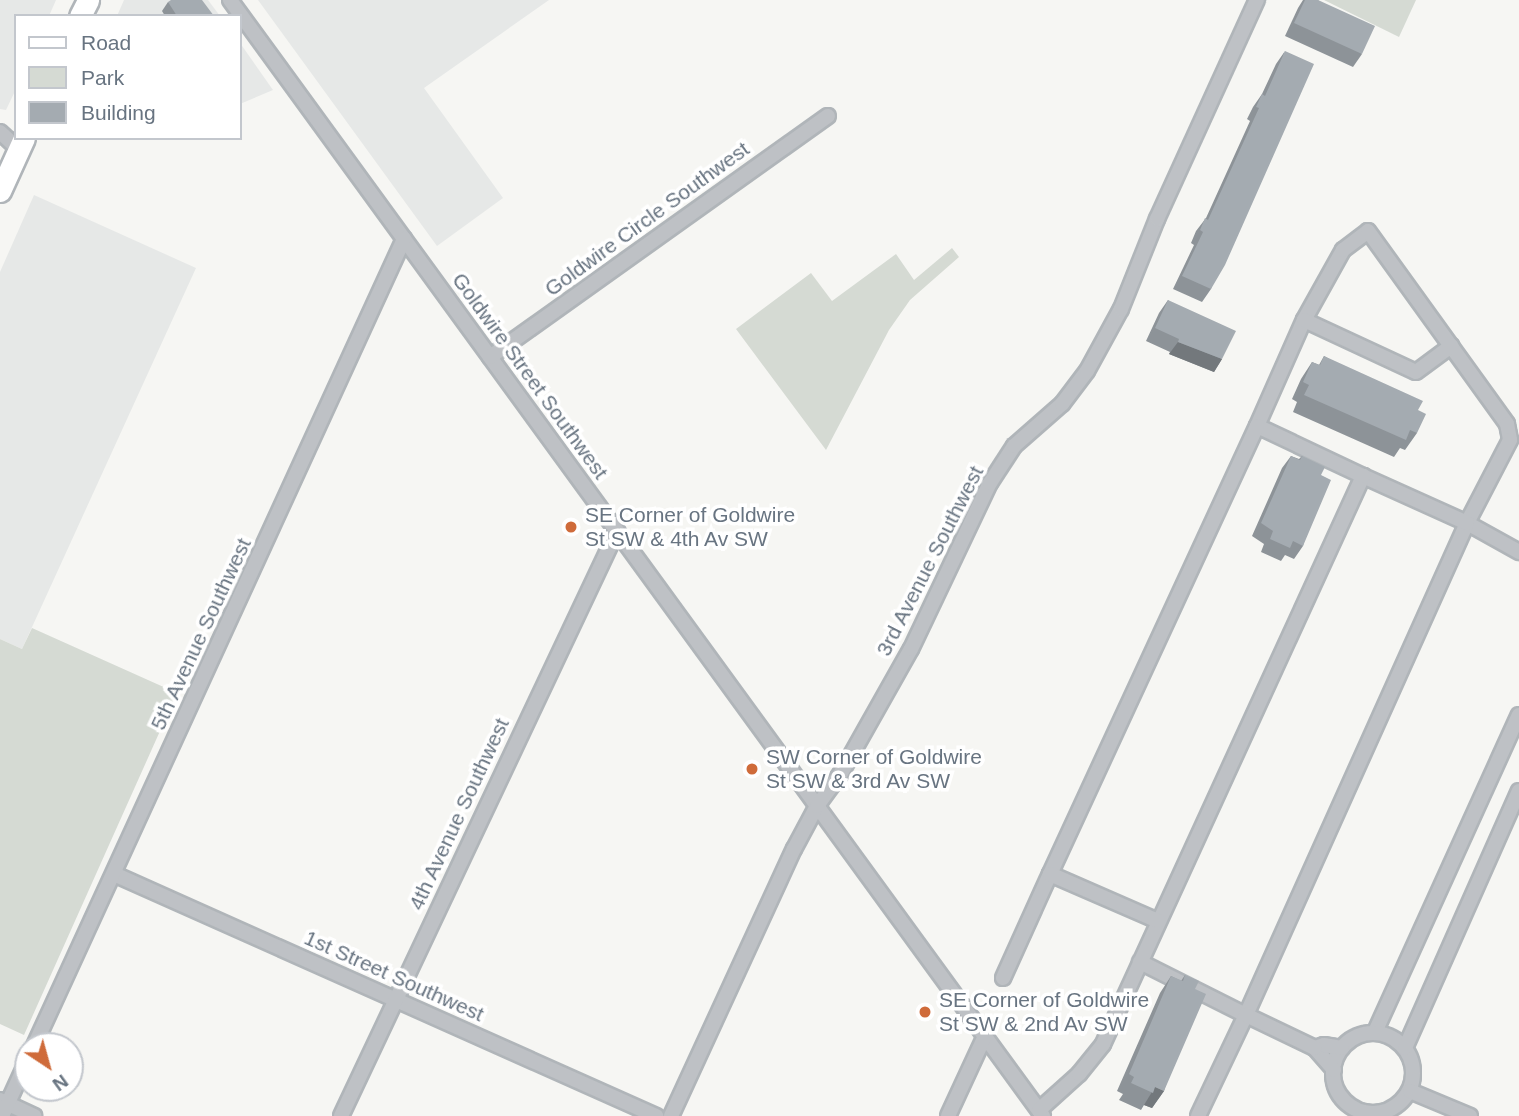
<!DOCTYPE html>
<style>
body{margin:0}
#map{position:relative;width:1519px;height:1116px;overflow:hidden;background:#f6f6f3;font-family:Helvetica,sans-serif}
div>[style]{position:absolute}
.built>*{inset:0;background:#e6e8e7}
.green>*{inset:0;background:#d5dad3}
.roads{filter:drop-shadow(2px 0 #b0b5b9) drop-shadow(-2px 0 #b0b5b9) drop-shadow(0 2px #b0b5b9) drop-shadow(0 -2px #b0b5b9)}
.minor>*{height:14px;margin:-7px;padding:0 7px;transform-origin:7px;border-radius:7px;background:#bec1c5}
.minor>.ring{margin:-7px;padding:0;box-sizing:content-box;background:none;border:14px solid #bec1c5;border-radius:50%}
.secondary>*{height:21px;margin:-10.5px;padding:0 10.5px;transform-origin:10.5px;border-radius:10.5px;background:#fff}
.wall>*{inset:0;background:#8d9398}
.shaded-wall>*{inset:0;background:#73787c}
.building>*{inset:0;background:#a4abb1}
.dots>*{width:19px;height:19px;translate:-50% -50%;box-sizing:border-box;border:4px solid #fff;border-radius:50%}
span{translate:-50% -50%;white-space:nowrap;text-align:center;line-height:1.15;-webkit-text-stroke:7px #fff;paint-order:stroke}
.street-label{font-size:21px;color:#687481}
.poi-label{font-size:21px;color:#687481}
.left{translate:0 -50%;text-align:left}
.legend{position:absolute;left:14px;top:14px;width:228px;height:126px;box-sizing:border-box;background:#fff;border:2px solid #c3c7cd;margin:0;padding:9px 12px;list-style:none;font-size:21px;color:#687481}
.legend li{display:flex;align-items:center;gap:14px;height:35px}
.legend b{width:35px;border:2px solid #c3c7cd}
.north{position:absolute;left:14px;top:1032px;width:70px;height:70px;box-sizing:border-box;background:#fff;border:2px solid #c3c7cd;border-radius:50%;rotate:144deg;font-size:19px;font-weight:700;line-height:28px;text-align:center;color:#687481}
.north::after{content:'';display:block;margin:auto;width:24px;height:32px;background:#cf6b3a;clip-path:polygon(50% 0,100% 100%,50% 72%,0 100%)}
</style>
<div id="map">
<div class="built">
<i style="clip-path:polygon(0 0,56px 0,49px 16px,16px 16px,16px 89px,6px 110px,0 109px)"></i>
<i style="clip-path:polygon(124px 0,208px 0,220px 16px,117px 16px)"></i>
<i style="clip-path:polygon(258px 0,549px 0,424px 88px,503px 198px,437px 246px)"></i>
<i style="clip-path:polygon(240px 43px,273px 90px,240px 104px)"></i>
<i style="clip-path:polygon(34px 195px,196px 268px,22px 649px,0 639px,0 272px)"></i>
</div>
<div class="green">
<i style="clip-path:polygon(1324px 0,1416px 0,1399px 37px)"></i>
<i style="clip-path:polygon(952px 248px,959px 257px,910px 300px,889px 330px,826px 450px,736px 329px,811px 273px,832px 301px,896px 254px,914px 280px)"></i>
<i style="clip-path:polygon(32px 628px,177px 693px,24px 1035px,0 1024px,0 639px,22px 649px)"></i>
</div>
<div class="roads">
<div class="minor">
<i style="left:230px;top:0;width:1381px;rotate:53.93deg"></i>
<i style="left:0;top:132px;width:26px;rotate:43deg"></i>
<i style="left:1304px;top:320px;width:80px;rotate:-60.9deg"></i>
<i style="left:1343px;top:250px;width:31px;rotate:-37deg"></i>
<i style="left:1368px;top:231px;width:238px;rotate:54.2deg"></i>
<i style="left:1507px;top:424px;width:16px;rotate:79deg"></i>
<i style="left:1510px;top:440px;width:93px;rotate:117.4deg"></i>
<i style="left:1467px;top:523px;width:60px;rotate:29.1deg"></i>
<i style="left:490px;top:357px;width:415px;rotate:-35.5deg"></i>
<i style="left:1257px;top:426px;width:116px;rotate:-66.1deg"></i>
<i style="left:1304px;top:320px;width:123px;rotate:24.9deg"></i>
<i style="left:1416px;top:372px;width:44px;rotate:-36.6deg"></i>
<i style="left:114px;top:874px;width:594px;rotate:24.06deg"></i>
<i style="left:1140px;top:962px;width:119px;rotate:26.6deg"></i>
<i style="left:1246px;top:1015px;width:539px;rotate:-65.81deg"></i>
<i style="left:1467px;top:523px;width:114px;rotate:-155.7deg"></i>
<i style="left:1003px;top:978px;width:114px;rotate:-65.7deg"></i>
<i style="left:1375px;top:1032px;width:348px;rotate:-65.6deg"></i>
<i class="ring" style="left:1333px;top:1033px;width:66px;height:66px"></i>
<i style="left:34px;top:1046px;width:888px;rotate:-65.37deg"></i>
<i style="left:1405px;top:1048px;width:281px;rotate:-66.1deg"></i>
<i style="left:1334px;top:1070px;width:29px;rotate:-131deg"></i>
<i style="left:1315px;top:1048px;width:9px;rotate:-18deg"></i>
<i style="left:1324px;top:1045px;width:18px;rotate:9deg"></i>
<i style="left:1410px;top:1091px;width:65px;rotate:22.6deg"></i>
<i style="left:0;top:1100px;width:38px;rotate:25deg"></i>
<i style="left:1039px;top:1110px;width:54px;rotate:-42deg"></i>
<i style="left:1079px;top:1074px;width:38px;rotate:-51deg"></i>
<i style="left:1103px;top:1044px;width:625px;rotate:-65.4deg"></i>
<i style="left:1363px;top:476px;width:117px;rotate:-154.7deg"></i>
<i style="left:1257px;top:426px;width:494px;rotate:114.8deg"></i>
<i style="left:1050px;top:874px;width:118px;rotate:23.5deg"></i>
<i style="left:2px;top:1116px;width:63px;rotate:-65.5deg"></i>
<i style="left:341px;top:1116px;width:647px;rotate:-64.74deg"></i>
<i style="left:671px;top:1116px;width:294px;rotate:-65.3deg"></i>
<i style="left:794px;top:849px;width:49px;rotate:-61.9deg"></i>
<i style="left:817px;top:806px;width:41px;rotate:-54deg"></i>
<i style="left:841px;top:773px;width:142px;rotate:-60.6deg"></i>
<i style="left:911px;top:649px;width:184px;rotate:-64.6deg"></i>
<i style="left:990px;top:483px;width:44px;rotate:-57deg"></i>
<i style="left:1014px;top:446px;width:64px;rotate:-41.2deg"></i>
<i style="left:1062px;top:404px;width:41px;rotate:-52.9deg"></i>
<i style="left:1087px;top:371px;width:71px;rotate:-61.3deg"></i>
<i style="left:1121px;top:309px;width:97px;rotate:-68.2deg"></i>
<i style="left:1157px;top:219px;width:241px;rotate:-65.5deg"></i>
<i style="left:948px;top:1116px;width:88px;rotate:-65.2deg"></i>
<i style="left:1198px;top:1116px;width:112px;rotate:-64.6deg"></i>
<i style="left:1246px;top:1015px;width:76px;rotate:25.6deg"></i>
</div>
<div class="secondary">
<i style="left:80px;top:16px;width:18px;rotate:-63deg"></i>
<i style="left:0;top:191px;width:58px;rotate:-65.6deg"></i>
</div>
</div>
<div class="wall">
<i style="clip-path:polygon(1303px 0,1318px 0,1362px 54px,1353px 67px,1285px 36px,1298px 8px)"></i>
<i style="clip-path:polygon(168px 2px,214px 16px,165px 16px,162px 11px)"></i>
<i style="clip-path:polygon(1285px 51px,1211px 289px,1202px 302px,1173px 289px,1194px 245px,1191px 243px,1196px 231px,1206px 218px,1250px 121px,1247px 119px,1253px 107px,1262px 94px,1276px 64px)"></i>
<i style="clip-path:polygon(1168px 300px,1222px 359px,1214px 372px,1169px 354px,1170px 352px,1146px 341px,1159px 313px)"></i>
<i style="clip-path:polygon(1324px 356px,1418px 410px,1417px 433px,1405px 450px,1400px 448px,1394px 457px,1293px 412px,1297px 402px,1292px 399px,1301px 379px,1312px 362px,1319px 365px)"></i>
<i style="clip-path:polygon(1291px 456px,1299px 459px,1302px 456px,1321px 475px,1303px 546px,1294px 559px,1285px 555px,1281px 561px,1261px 552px,1264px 544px,1252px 536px,1282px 468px)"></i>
<i style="clip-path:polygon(1185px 975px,1195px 989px,1164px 1091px,1152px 1108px,1144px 1105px,1141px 1110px,1119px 1100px,1123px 1094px,1117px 1091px,1160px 993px,1171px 976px,1181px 981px)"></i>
</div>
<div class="shaded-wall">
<i style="clip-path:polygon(1178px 342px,1222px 359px,1214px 372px,1169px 354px)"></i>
<i style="clip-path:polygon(1155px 1087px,1164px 1091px,1152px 1108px,1144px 1105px)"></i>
</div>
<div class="building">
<i style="clip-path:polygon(171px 0,202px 0,214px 16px,177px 16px,168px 2px)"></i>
<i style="clip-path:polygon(1305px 0,1318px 0,1375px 26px,1362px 54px,1294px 23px)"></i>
<i style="clip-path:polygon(1285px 51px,1314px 64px,1225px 265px,1211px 289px,1182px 276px,1203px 232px,1200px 230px,1205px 218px,1208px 220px,1259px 108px,1256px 107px,1262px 94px,1265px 96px)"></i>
<i style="clip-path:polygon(1168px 300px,1236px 331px,1222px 359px,1178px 342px,1179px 339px,1155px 328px)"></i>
<i style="clip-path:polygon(1324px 356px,1423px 401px,1418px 410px,1426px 414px,1417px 433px,1410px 430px,1406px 440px,1304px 395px,1309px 385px,1303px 382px,1312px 362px,1320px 365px)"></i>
<i style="clip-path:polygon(1291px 456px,1300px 460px,1302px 456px,1325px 467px,1321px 475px,1331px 480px,1303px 546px,1293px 541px,1290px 548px,1270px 539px,1273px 531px,1261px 523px)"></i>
<i style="clip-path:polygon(1185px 975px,1199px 981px,1195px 989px,1206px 994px,1164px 1091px,1155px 1087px,1153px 1093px,1131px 1083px,1134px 1077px,1129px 1074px,1171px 976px,1183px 981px)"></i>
</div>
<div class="dots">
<i style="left:571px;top:527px;background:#cf6b3a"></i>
<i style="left:752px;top:769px;background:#cf6b3a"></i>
<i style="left:925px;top:1012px;background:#cf6b3a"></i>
</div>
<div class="street-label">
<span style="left:647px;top:219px;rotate:-36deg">Goldwire Circle Southwest</span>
<span style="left:530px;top:376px;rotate:54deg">Goldwire Street Southwest</span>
<span style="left:930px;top:561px;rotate:-63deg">3rd Avenue Southwest</span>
<span style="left:201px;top:634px;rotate:-65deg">5th Avenue Southwest</span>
<span style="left:459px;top:814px;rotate:-65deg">4th Avenue Southwest</span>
<span style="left:394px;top:976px;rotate:24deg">1st Street Southwest</span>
</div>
<div class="poi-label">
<span class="left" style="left:585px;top:527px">SE Corner of Goldwire<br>St SW &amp; 4th Av SW</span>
<span class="left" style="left:766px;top:769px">SW Corner of Goldwire<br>St SW &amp; 3rd Av SW</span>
<span class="left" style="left:939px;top:1012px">SE Corner of Goldwire<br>St SW &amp; 2nd Av SW</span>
</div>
<ul class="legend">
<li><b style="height:9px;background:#fff"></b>Road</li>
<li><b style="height:19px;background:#d5dad3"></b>Park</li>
<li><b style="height:19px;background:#a4abb1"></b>Building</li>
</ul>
<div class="north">N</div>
</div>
